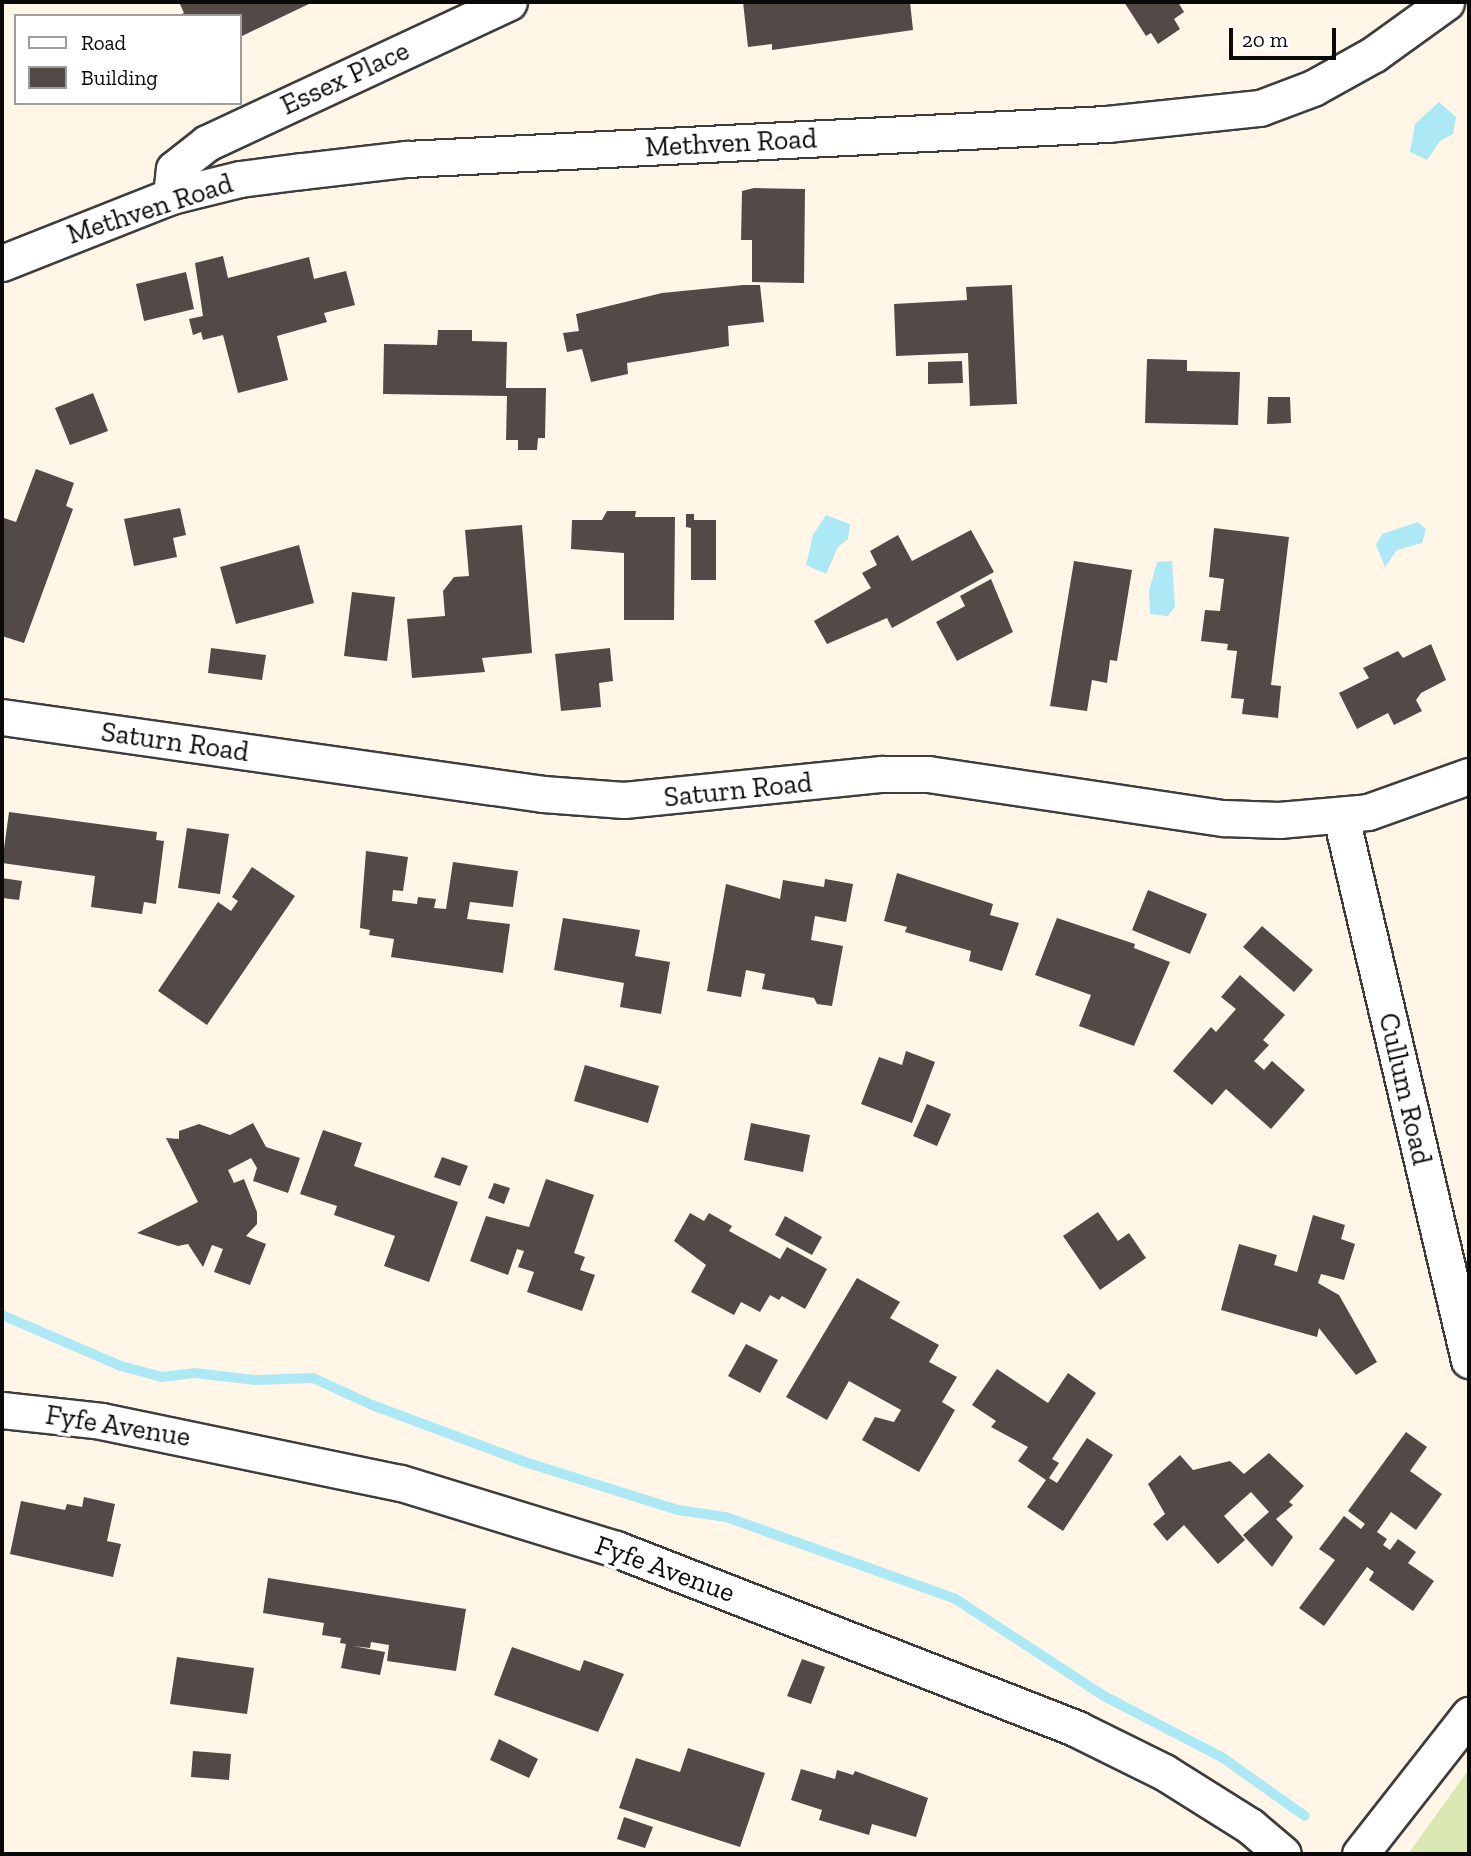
<!DOCTYPE html>
<style>
body{margin:0}
#map{position:relative;width:1471px;height:1856px;overflow:hidden;background:#fff6e8;font-family:"Zilla Slab",serif}
div>[style]{position:absolute}
.green>*{inset:0;background:#d9e8b3}
.water>*{inset:0;background:#ade9f5}
.stream>*{height:10px;margin:-5px;padding:0 5px;transform-origin:5px;border-radius:5px;background:#ade9f5}
.building>*{inset:0;background:#534947}
.roads{filter:drop-shadow(2px 0 #3d3d3d) drop-shadow(-2px 0 #3d3d3d) drop-shadow(0 2px #3d3d3d) drop-shadow(0 -2px #3d3d3d)}
.minor>*{height:35px;margin:-17.5px;padding:0 17.5px;transform-origin:17.5px;border-radius:17.5px;background:#fff}
span{translate:-50% -50%;white-space:nowrap;text-align:center;line-height:1.15;-webkit-text-stroke:7px #fff;paint-order:stroke}
.street-label{font-size:28px;color:#0a0a0a}
.frame{position:absolute;inset:0;border:4px solid #0a0a0a;pointer-events:none}
.legend{position:absolute;left:14px;top:14px;width:228px;height:91px;box-sizing:border-box;background:#fff;border:2px solid #9d9d9d;margin:0;padding:9px 12px;list-style:none;font-size:21px;color:#0a0a0a}
.legend li{display:flex;align-items:center;gap:14px;height:35px}
.legend b{width:35px;border:2px solid #9d9d9d}
.scale{position:absolute;left:1229px;top:28px;width:107px;height:32px;box-sizing:border-box;border:4px solid #0a0a0a;border-top:0;padding-left:9px;font-size:21px;line-height:24px;white-space:nowrap;color:#0a0a0a;-webkit-text-stroke:5px #fff;paint-order:stroke}
</style>
<div id="map">
<div class="green">
<i style="clip-path:polygon(1469px 1769px,1469px 1854px,1408px 1854px)"></i>
</div>
<div class="water">
<i style="clip-path:polygon(1439px 102px,1456px 117px,1453px 134px,1440px 141px,1427px 160px,1410px 152px,1415px 124px)"></i>
<i style="clip-path:polygon(826px 515px,850px 524px,848px 539px,838px 547px,826px 574px,806px 565px,813px 535px)"></i>
<i style="clip-path:polygon(1418px 522px,1426px 529px,1422px 543px,1397px 550px,1385px 567px,1376px 545px,1382px 534px)"></i>
<i style="clip-path:polygon(1172px 561px,1175px 607px,1168px 616px,1150px 614px,1149px 591px,1157px 562px)"></i>
</div>
<div class="stream">
<i style="left:2px;top:1315px;width:129px;rotate:23.2deg"></i>
<i style="left:121px;top:1366px;width:42px;rotate:15deg"></i>
<i style="left:162px;top:1377px;width:32px;rotate:-7deg"></i>
<i style="left:194px;top:1373px;width:62px;rotate:6.4deg"></i>
<i style="left:256px;top:1380px;width:57px;rotate:-2deg"></i>
<i style="left:313px;top:1378px;width:65px;rotate:24.6deg"></i>
<i style="left:372px;top:1405px;width:166px;rotate:20.4deg"></i>
<i style="left:528px;top:1463px;width:157px;rotate:17.4deg"></i>
<i style="left:678px;top:1510px;width:49px;rotate:8.3deg"></i>
<i style="left:726px;top:1517px;width:242px;rotate:19.6deg"></i>
<i style="left:954px;top:1598px;width:179px;rotate:33.2deg"></i>
<i style="left:1104px;top:1696px;width:134px;rotate:27.5deg"></i>
<i style="left:1223px;top:1758px;width:100px;rotate:35.3deg"></i>
</div>
<div class="building">
<i style="clip-path:polygon(179px 2px,313px 2px,240px 37px,240px 16px,177px 16px,184px 13px)"></i>
<i style="clip-path:polygon(743px 2px,910px 2px,913px 30px,772px 50px,772px 44px,748px 47px)"></i>
<i style="clip-path:polygon(1124px 2px,1178px 2px,1184px 12px,1174px 19px,1180px 29px,1158px 44px,1151px 33px,1146px 36px)"></i>
<i style="clip-path:polygon(754px 188px,805px 189px,804px 283px,752px 282px,752px 240px,741px 240px,742px 191px)"></i>
<i style="clip-path:polygon(223px 256px,228px 278px,309px 257px,314px 279px,346px 271px,355px 305px,324px 313px,327px 322px,277px 336px,288px 380px,238px 393px,223px 335px,203px 340px,201px 332px,193px 335px,189px 319px,203px 316px,195px 263px)"></i>
<i style="clip-path:polygon(186px 272px,194px 309px,144px 321px,136px 284px)"></i>
<i style="clip-path:polygon(743px 285px,760px 285px,764px 322px,728px 326px,729px 346px,627px 363px,628px 374px,591px 382px,582px 349px,567px 352px,563px 333px,579px 331px,576px 314px,662px 293px)"></i>
<i style="clip-path:polygon(1012px 285px,1017px 404px,970px 406px,968px 353px,896px 356px,894px 304px,967px 300px,966px 287px)"></i>
<i style="clip-path:polygon(438px 330px,472px 330px,472px 341px,507px 342px,506px 388px,546px 388px,545px 438px,538px 438px,537px 450px,518px 450px,518px 440px,506px 440px,507px 396px,383px 394px,384px 344px,437px 345px)"></i>
<i style="clip-path:polygon(1147px 359px,1187px 360px,1187px 371px,1240px 372px,1238px 425px,1145px 423px)"></i>
<i style="clip-path:polygon(962px 361px,963px 383px,928px 384px,928px 362px)"></i>
<i style="clip-path:polygon(93px 393px,108px 431px,70px 445px,55px 408px)"></i>
<i style="clip-path:polygon(1268px 397px,1290px 397px,1291px 423px,1267px 424px)"></i>
<i style="clip-path:polygon(36px 469px,74px 483px,66px 506px,73px 509px,24px 643px,2px 636px,2px 525px,4px 518px,16px 522px)"></i>
<i style="clip-path:polygon(180px 508px,186px 535px,173px 538px,177px 557px,134px 566px,124px 519px)"></i>
<i style="clip-path:polygon(607px 511px,636px 511px,635px 517px,675px 517px,674px 620px,624px 620px,624px 553px,571px 549px,572px 520px,602px 520px)"></i>
<i style="clip-path:polygon(686px 514px,694px 514px,694px 520px,716px 520px,716px 580px,691px 580px,691px 528px,686px 527px)"></i>
<i style="clip-path:polygon(522px 525px,532px 653px,482px 658px,485px 672px,412px 678px,407px 619px,445px 616px,443px 591px,454px 577px,469px 576px,465px 530px)"></i>
<i style="clip-path:polygon(1214px 528px,1289px 537px,1271px 685px,1281px 686px,1278px 718px,1242px 714px,1244px 699px,1231px 698px,1237px 651px,1227px 650px,1228px 644px,1201px 641px,1205px 610px,1220px 611px,1224px 579px,1209px 577px)"></i>
<i style="clip-path:polygon(971px 530px,994px 572px,892px 628px,887px 618px,827px 644px,814px 621px,871px 588px,862px 573px,877px 565px,870px 551px,898px 535px,912px 561px)"></i>
<i style="clip-path:polygon(299px 545px,314px 603px,236px 624px,220px 567px)"></i>
<i style="clip-path:polygon(1074px 561px,1132px 570px,1117px 661px,1110px 660px,1107px 683px,1092px 680px,1087px 711px,1050px 706px)"></i>
<i style="clip-path:polygon(991px 579px,1013px 632px,957px 661px,936px 622px,965px 606px,960px 596px)"></i>
<i style="clip-path:polygon(352px 592px,395px 597px,387px 661px,344px 656px)"></i>
<i style="clip-path:polygon(1431px 644px,1446px 680px,1421px 693px,1416px 700px,1422px 711px,1394px 725px,1388px 713px,1357px 729px,1339px 693px,1369px 678px,1363px 668px,1398px 651px,1403px 658px)"></i>
<i style="clip-path:polygon(211px 648px,266px 655px,262px 680px,208px 673px)"></i>
<i style="clip-path:polygon(610px 648px,613px 681px,599px 683px,601px 707px,561px 711px,555px 654px)"></i>
<i style="clip-path:polygon(9px 812px,157px 832px,156px 840px,164px 841px,156px 904px,144px 902px,142px 914px,91px 907px,95px 876px,2px 863px)"></i>
<i style="clip-path:polygon(187px 828px,229px 834px,220px 894px,178px 888px)"></i>
<i style="clip-path:polygon(366px 851px,408px 857px,403px 891px,393px 890px,392px 901px,417px 904px,418px 897px,436px 899px,434px 908px,446px 909px,453px 862px,518px 871px,513px 907px,470px 902px,467px 919px,510px 924px,503px 973px,391px 957px,394px 939px,369px 935px,370px 930px,360px 928px)"></i>
<i style="clip-path:polygon(252px 867px,295px 896px,207px 1025px,158px 991px,218px 902px,231px 911px,238px 901px,232px 897px)"></i>
<i style="clip-path:polygon(897px 873px,993px 904px,990px 915px,1019px 923px,1002px 971px,969px 961px,971px 951px,905px 932px,907px 927px,884px 921px)"></i>
<i style="clip-path:polygon(2px 878px,22px 881px,19px 900px,2px 898px)"></i>
<i style="clip-path:polygon(825px 879px,853px 884px,846px 922px,815px 916px,811px 940px,843px 946px,832px 1006px,817px 1004px,814px 998px,762px 989px,765px 974px,746px 970px,741px 997px,707px 991px,726px 884px,780px 899px,783px 880px,824px 887px)"></i>
<i style="clip-path:polygon(1148px 890px,1207px 914px,1190px 954px,1132px 930px)"></i>
<i style="clip-path:polygon(563px 918px,640px 930px,635px 956px,670px 962px,661px 1014px,620px 1007px,624px 983px,554px 970px)"></i>
<i style="clip-path:polygon(1057px 918px,1135px 944px,1134px 948px,1170px 962px,1134px 1046px,1079px 1026px,1091px 995px,1035px 975px)"></i>
<i style="clip-path:polygon(1262px 926px,1313px 970px,1294px 992px,1243px 947px)"></i>
<i style="clip-path:polygon(1240px 975px,1285px 1015px,1263px 1040px,1269px 1045px,1254px 1061px,1264px 1070px,1272px 1061px,1305px 1090px,1271px 1129px,1226px 1089px,1212px 1105px,1173px 1071px,1211px 1027px,1216px 1032px,1236px 1009px,1221px 997px)"></i>
<i style="clip-path:polygon(906px 1051px,935px 1062px,912px 1123px,861px 1104px,879px 1057px,902px 1065px)"></i>
<i style="clip-path:polygon(585px 1065px,659px 1086px,648px 1123px,574px 1101px)"></i>
<i style="clip-path:polygon(927px 1104px,951px 1114px,937px 1146px,913px 1136px)"></i>
<i style="clip-path:polygon(253px 1123px,266px 1147px,300px 1158px,288px 1193px,253px 1181px,257px 1168px,251px 1158px,228px 1170px,234px 1183px,244px 1179px,257px 1212px,257px 1224px,246px 1236px,266px 1244px,250px 1285px,214px 1272px,223px 1249px,212px 1245px,203px 1267px,188px 1244px,178px 1246px,137px 1233px,198px 1202px,166px 1138px,179px 1139px,179px 1131px,199px 1124px,230px 1135px)"></i>
<i style="clip-path:polygon(751px 1123px,810px 1135px,803px 1172px,744px 1160px)"></i>
<i style="clip-path:polygon(323px 1130px,362px 1143px,354px 1166px,458px 1202px,429px 1282px,384px 1266px,395px 1236px,334px 1215px,337px 1206px,300px 1194px)"></i>
<i style="clip-path:polygon(442px 1157px,468px 1166px,460px 1186px,434px 1177px)"></i>
<i style="clip-path:polygon(546px 1179px,594px 1195px,574px 1253px,585px 1257px,580px 1270px,595px 1275px,582px 1311px,527px 1292px,534px 1272px,518px 1267px,524px 1251px,517px 1249px,508px 1275px,470px 1261px,486px 1216px,529px 1227px)"></i>
<i style="clip-path:polygon(494px 1183px,510px 1188px,504px 1204px,488px 1198px)"></i>
<i style="clip-path:polygon(1098px 1212px,1118px 1241px,1129px 1233px,1146px 1258px,1100px 1290px,1063px 1236px)"></i>
<i style="clip-path:polygon(690px 1213px,704px 1221px,709px 1213px,732px 1226px,729px 1231px,780px 1259px,787px 1247px,827px 1269px,805px 1309px,782px 1296px,779px 1300px,770px 1295px,760px 1312px,741px 1302px,734px 1315px,691px 1292px,706px 1265px,674px 1241px)"></i>
<i style="clip-path:polygon(1313px 1215px,1345px 1225px,1341px 1239px,1355px 1244px,1344px 1280px,1321px 1274px,1318px 1283px,1339px 1295px,1377px 1362px,1356px 1375px,1319px 1328px,1317px 1337px,1221px 1310px,1239px 1244px,1277px 1255px,1274px 1265px,1297px 1272px)"></i>
<i style="clip-path:polygon(785px 1216px,822px 1237px,812px 1255px,775px 1235px)"></i>
<i style="clip-path:polygon(857px 1278px,900px 1302px,890px 1318px,939px 1345px,929px 1362px,957px 1377px,942px 1402px,955px 1410px,919px 1472px,862px 1440px,875px 1417px,894px 1422px,901px 1410px,849px 1381px,827px 1420px,786px 1397px)"></i>
<i style="clip-path:polygon(746px 1344px,778px 1360px,760px 1393px,728px 1376px)"></i>
<i style="clip-path:polygon(997px 1369px,1048px 1403px,1068px 1373px,1096px 1393px,1052px 1459px,1059px 1463px,1049px 1478px,1057px 1483px,1087px 1438px,1113px 1455px,1063px 1531px,1027px 1507px,1046px 1480px,1018px 1461px,1028px 1447px,991px 1427px,996px 1421px,972px 1405px)"></i>
<i style="clip-path:polygon(1406px 1432px,1427px 1447px,1410px 1471px,1442px 1494px,1416px 1530px,1391px 1512px,1377px 1532px,1387px 1539px,1383px 1545px,1390px 1550px,1398px 1539px,1416px 1552px,1408px 1563px,1434px 1581px,1413px 1611px,1369px 1580px,1374px 1572px,1367px 1567px,1324px 1626px,1299px 1608px,1335px 1560px,1319px 1549px,1344px 1516px,1361px 1529px,1365px 1524px,1348px 1511px)"></i>
<i style="clip-path:polygon(1269px 1453px,1304px 1486px,1289px 1502px,1293px 1505px,1276px 1519px,1293px 1537px,1272px 1567px,1243px 1535px,1269px 1512px,1251px 1492px,1224px 1516px,1245px 1540px,1218px 1564px,1184px 1525px,1167px 1541px,1153px 1524px,1165px 1514px,1148px 1484px,1180px 1455px,1193px 1470px,1230px 1461px,1244px 1474px)"></i>
<i style="clip-path:polygon(84px 1497px,115px 1504px,107px 1541px,121px 1544px,113px 1577px,10px 1554px,21px 1501px,65px 1510px,67px 1504px,82px 1507px)"></i>
<i style="clip-path:polygon(268px 1578px,466px 1609px,456px 1671px,387px 1661px,389px 1645px,371px 1642px,370px 1648px,353px 1646px,385px 1652px,380px 1675px,341px 1668px,346px 1644px,340px 1643px,341px 1638px,322px 1635px,324px 1623px,263px 1613px)"></i>
<i style="clip-path:polygon(512px 1647px,580px 1671px,584px 1660px,624px 1674px,598px 1732px,494px 1695px)"></i>
<i style="clip-path:polygon(177px 1657px,254px 1668px,247px 1714px,170px 1704px)"></i>
<i style="clip-path:polygon(802px 1659px,825px 1667px,811px 1704px,787px 1696px)"></i>
<i style="clip-path:polygon(499px 1739px,538px 1759px,529px 1778px,490px 1760px)"></i>
<i style="clip-path:polygon(688px 1748px,765px 1773px,740px 1847px,619px 1808px,636px 1758px,680px 1772px)"></i>
<i style="clip-path:polygon(193px 1751px,231px 1754px,229px 1780px,191px 1777px)"></i>
<i style="clip-path:polygon(801px 1769px,835px 1779px,837px 1770px,853px 1775px,855px 1771px,928px 1798px,916px 1837px,872px 1824px,869px 1835px,819px 1820px,822px 1810px,791px 1800px)"></i>
<i style="clip-path:polygon(624px 1817px,653px 1827px,645px 1848px,617px 1839px)"></i>
</div>
<div class="roads">
<div class="minor">
<i style="left:171px;top:196px;width:27px;rotate:-84deg"></i>
<i style="left:174px;top:169px;width:42px;rotate:-38.2deg"></i>
<i style="left:207px;top:143px;width:333px;rotate:-25deg"></i>
<i style="left:2px;top:263px;width:182px;rotate:-21.6deg"></i>
<i style="left:171px;top:196px;width:71px;rotate:-13.8deg"></i>
<i style="left:240px;top:179px;width:63px;rotate:-7.4deg"></i>
<i style="left:302px;top:171px;width:105px;rotate:-6.6deg"></i>
<i style="left:406px;top:159px;width:702px;rotate:-2.86deg"></i>
<i style="left:1107px;top:124px;width:154px;rotate:-6deg"></i>
<i style="left:1260px;top:108px;width:57px;rotate:-20.7deg"></i>
<i style="left:1313px;top:88px;width:70px;rotate:-29.1deg"></i>
<i style="left:1374px;top:54px;width:89px;rotate:-35.8deg"></i>
<i style="left:2px;top:717px;width:546px;rotate:8.1deg"></i>
<i style="left:543px;top:794px;width:81px;rotate:4.2deg"></i>
<i style="left:624px;top:800px;width:259px;rotate:-5.8deg"></i>
<i style="left:882px;top:774px;width:46px"></i>
<i style="left:928px;top:774px;width:299px;rotate:8.5deg"></i>
<i style="left:1224px;top:818px;width:55px;rotate:2.1deg"></i>
<i style="left:1279px;top:820px;width:89px;rotate:-5.1deg"></i>
<i style="left:1368px;top:812px;width:107px;rotate:-19.6deg"></i>
<i style="left:1341px;top:817px;width:558px;rotate:76.74deg"></i>
<i style="left:2px;top:1410px;width:100px;rotate:6.3deg"></i>
<i style="left:101px;top:1421px;width:306px;rotate:11.7deg"></i>
<i style="left:401px;top:1483px;width:225px;rotate:17.1deg"></i>
<i style="left:616px;top:1549px;width:495px;rotate:21.3deg"></i>
<i style="left:1077px;top:1729px;width:97px;rotate:26.3deg"></i>
<i style="left:1164px;top:1772px;width:102px;rotate:32.1deg"></i>
<i style="left:1250px;top:1826px;width:43px;rotate:40.3deg"></i>
<i style="left:1360px;top:1854px;width:177px;rotate:-51.9deg"></i>
</div>
</div>
<div class="street-label">
<span style="left:345px;top:78px;rotate:-25deg">Essex Place</span>
<span style="left:731px;top:143px;rotate:-3deg">Methven Road</span>
<span style="left:150px;top:209px;rotate:-18deg">Methven Road</span>
<span style="left:175px;top:742px;rotate:8deg">Saturn Road</span>
<span style="left:738px;top:790px;rotate:-6deg">Saturn Road</span>
<span style="left:1405px;top:1089px;rotate:77deg">Cullum Road</span>
<span style="left:118px;top:1426px;rotate:9deg">Fyfe Avenue</span>
<span style="left:665px;top:1569px;rotate:20deg">Fyfe Avenue</span>
</div>
<div class="frame"></div>
<ul class="legend">
<li><b style="height:9px;background:#fff"></b>Road</li>
<li><b style="height:19px;background:#534947"></b>Building</li>
</ul>
<div class="scale">20 m</div>
</div>
